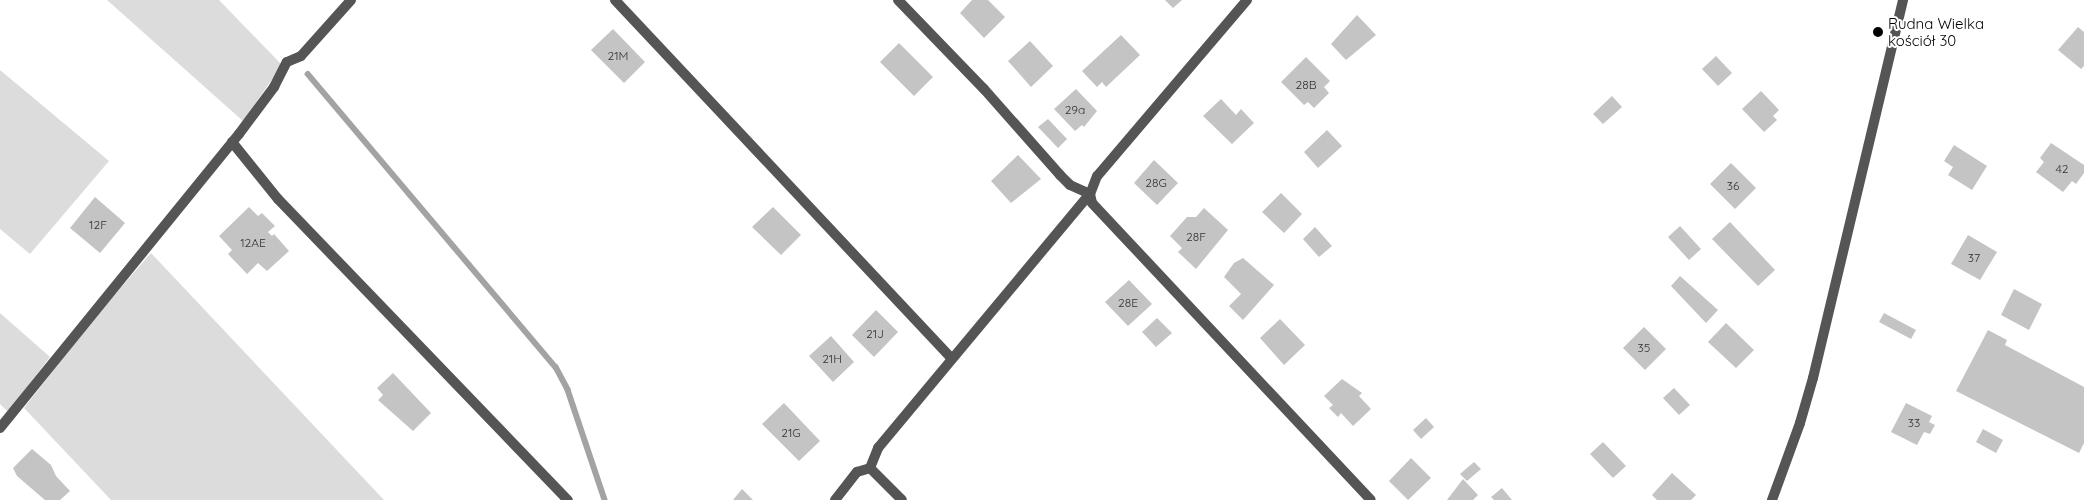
<!DOCTYPE html>
<meta charset="utf-8">
<style>
body{margin:0}
#map{position:relative;width:2084px;height:500px;overflow:hidden;background:#fff;font-family:Quicksand,sans-serif}
div>[style]{position:absolute}
.green>*{inset:0;background:#dcdcdc}
.stream>*{height:5.5px;margin:-2.75px;padding:0 2.75px;transform-origin:2.75px;border-radius:2.75px;background:#a3a3a3}
.building>*{inset:0;background:#c4c4c4}
.minor>*{height:10px;margin:-5px;padding:0 5px;transform-origin:5px;border-radius:5px;background:#555}
.tertiary>*{height:10px;margin:-5px;padding:0 5px;transform-origin:5px;border-radius:5px;background:#555}
.dots>*{width:14px;height:14px;translate:-50% -50%;box-sizing:border-box;border:2px solid #fff;border-radius:50%}
span{translate:-50% -50%;white-space:nowrap;text-align:center;line-height:1.15;-webkit-text-stroke:4px #fff;paint-order:stroke}
.number-label{font-size:12px;color:#313131}
.number-label span{-webkit-text-stroke-width:0}
.poi-label{font-size:15px;color:#000}
.left{translate:0 -50%;text-align:left}
</style>
<div id="map">
<div class="green">
<i style="clip-path:polygon(107px 0,219px 0,282px 65px,243px 121px)"></i>
<i style="clip-path:polygon(0 70px,109px 161px,30px 254px,0 229px)"></i>
<i style="clip-path:polygon(151px 253px,384px 500px,111px 500px,24px 408px,97px 315px)"></i>
<i style="clip-path:polygon(0 313px,50px 357px,8px 412px,0 404px)"></i>
</div>
<div class="stream">
<i style="left:308px;top:74px;width:384px;rotate:49.8deg"></i>
<i style="left:556px;top:367px;width:26px;rotate:62deg"></i>
<i style="left:568px;top:390px;width:116px;rotate:71.4deg"></i>
</div>
<div class="building">
<i style="clip-path:polygon(972px 0,988px 0,1005px 17px,984px 38px,960px 13px)"></i>
<i style="clip-path:polygon(1165px 0,1182px 0,1173px 8px)"></i>
<i style="clip-path:polygon(1357px 15px,1376px 35px,1346px 60px,1331px 44px)"></i>
<i style="clip-path:polygon(2078px 27px,2084px 32px,2084px 66px,2081px 69px,2058px 50px)"></i>
<i style="clip-path:polygon(613px 29px,645px 62px,624px 83px,591px 50px)"></i>
<i style="clip-path:polygon(1121px 35px,1140px 55px,1106px 87px,1102px 82px,1097px 87px,1082px 71px)"></i>
<i style="clip-path:polygon(1030px 41px,1053px 66px,1031px 87px,1008px 61px)"></i>
<i style="clip-path:polygon(899px 43px,933px 77px,914px 96px,880px 62px)"></i>
<i style="clip-path:polygon(1716px 56px,1732px 73px,1718px 86px,1702px 69px)"></i>
<i style="clip-path:polygon(1306px 57px,1330px 81px,1324px 87px,1329px 93px,1314px 108px,1308px 102px,1304px 105px,1281px 82px)"></i>
<i style="clip-path:polygon(1076px 89px,1097px 111px,1084px 127px,1082px 125px,1075px 131px,1054px 109px)"></i>
<i style="clip-path:polygon(1761px 91px,1779px 110px,1773px 116px,1777px 120px,1764px 132px,1742px 109px)"></i>
<i style="clip-path:polygon(1612px 96px,1622px 107px,1603px 124px,1593px 114px)"></i>
<i style="clip-path:polygon(1221px 99px,1236px 115px,1241px 109px,1254px 123px,1232px 144px,1203px 116px)"></i>
<i style="clip-path:polygon(1048px 119px,1067px 139px,1058px 148px,1038px 127px)"></i>
<i style="clip-path:polygon(1327px 130px,1342px 146px,1318px 168px,1304px 152px)"></i>
<i style="clip-path:polygon(2051px 143px,2084px 165px,2084px 173px,2076px 184px,2072px 181px,2063px 192px,2036px 172px,2044px 162px,2040px 158px)"></i>
<i style="clip-path:polygon(1954px 145px,1987px 166px,1972px 190px,1948px 175px,1953px 167px,1944px 161px)"></i>
<i style="clip-path:polygon(1018px 155px,1041px 179px,1011px 203px,991px 181px)"></i>
<i style="clip-path:polygon(1154px 160px,1178px 183px,1157px 205px,1134px 183px)"></i>
<i style="clip-path:polygon(1731px 163px,1756px 188px,1735px 209px,1710px 184px)"></i>
<i style="clip-path:polygon(1281px 193px,1302px 214px,1284px 233px,1262px 212px)"></i>
<i style="clip-path:polygon(95px 197px,125px 223px,100px 253px,70px 228px)"></i>
<i style="clip-path:polygon(249px 207px,258px 216px,262px 213px,275px 226px,268px 232px,272px 236px,274px 234px,289px 251px,267px 271px,258px 263px,247px 274px,228px 254px,232px 250px,219px 236px)"></i>
<i style="clip-path:polygon(773px 207px,801px 235px,781px 255px,752px 227px)"></i>
<i style="clip-path:polygon(1204px 208px,1228px 230px,1196px 269px,1178px 252px,1182px 248px,1170px 236px,1187px 217px,1196px 217px)"></i>
<i style="clip-path:polygon(1730px 222px,1775px 270px,1758px 286px,1712px 239px)"></i>
<i style="clip-path:polygon(1680px 226px,1701px 249px,1689px 260px,1668px 237px)"></i>
<i style="clip-path:polygon(1315px 227px,1332px 246px,1319px 257px,1303px 239px)"></i>
<i style="clip-path:polygon(1968px 235px,1997px 252px,1980px 280px,1951px 264px)"></i>
<i style="clip-path:polygon(1243px 258px,1274px 285px,1243px 320px,1229px 306px,1241px 294px,1224px 277px,1234px 263px)"></i>
<i style="clip-path:polygon(1680px 276px,1718px 310px,1706px 323px,1671px 286px)"></i>
<i style="clip-path:polygon(1129px 280px,1152px 304px,1128px 326px,1105px 302px)"></i>
<i style="clip-path:polygon(2014px 289px,2042px 304px,2029px 330px,2001px 315px)"></i>
<i style="clip-path:polygon(876px 310px,898px 332px,874px 357px,852px 335px)"></i>
<i style="clip-path:polygon(1884px 313px,1916px 330px,1911px 339px,1879px 322px)"></i>
<i style="clip-path:polygon(1157px 318px,1172px 333px,1156px 347px,1142px 332px)"></i>
<i style="clip-path:polygon(1280px 319px,1305px 345px,1284px 365px,1260px 338px)"></i>
<i style="clip-path:polygon(1726px 323px,1754px 350px,1736px 368px,1708px 342px)"></i>
<i style="clip-path:polygon(1644px 327px,1666px 349px,1645px 370px,1623px 348px)"></i>
<i style="clip-path:polygon(1988px 330px,2007px 340px,2005px 345px,2084px 387px,2084px 443px,2079px 453px,1956px 391px)"></i>
<i style="clip-path:polygon(831px 336px,854px 362px,833px 382px,809px 356px)"></i>
<i style="clip-path:polygon(393px 373px,431px 413px,413px 431px,378px 400px,383px 395px,377px 388px)"></i>
<i style="clip-path:polygon(1342px 379px,1362px 393px,1359px 396px,1371px 409px,1353px 426px,1341px 413px,1338px 417px,1329px 408px,1333px 405px,1324px 396px)"></i>
<i style="clip-path:polygon(1674px 388px,1690px 405px,1679px 415px,1663px 398px)"></i>
<i style="clip-path:polygon(784px 403px,820px 441px,799px 461px,762px 424px)"></i>
<i style="clip-path:polygon(1906px 403px,1932px 416px,1929px 422px,1935px 425px,1930px 434px,1924px 432px,1917px 445px,1891px 432px)"></i>
<i style="clip-path:polygon(1426px 418px,1434px 427px,1421px 439px,1413px 430px)"></i>
<i style="clip-path:polygon(1983px 429px,2003px 440px,1996px 453px,1976px 442px)"></i>
<i style="clip-path:polygon(1603px 442px,1626px 466px,1613px 478px,1590px 454px)"></i>
<i style="clip-path:polygon(32px 449px,51px 465px,56px 476px,70px 491px,60px 500px,45px 500px,17px 476px,13px 468px)"></i>
<i style="clip-path:polygon(1411px 458px,1431px 478px,1408px 500px,1389px 481px)"></i>
<i style="clip-path:polygon(1474px 462px,1481px 469px,1467px 481px,1460px 474px)"></i>
<i style="clip-path:polygon(1672px 473px,1696px 495px,1691px 500px,1657px 500px,1652px 495px)"></i>
<i style="clip-path:polygon(1463px 479px,1478px 495px,1473px 500px,1447px 500px)"></i>
<i style="clip-path:polygon(1502px 488px,1512px 500px,1494px 500px,1491px 497px)"></i>
<i style="clip-path:polygon(742px 489px,753px 500px,733px 500px)"></i>
</div>
<div class="minor">
<i style="left:615px;top:0;width:492px;rotate:46.8deg"></i>
<i style="left:898px;top:0;width:124px;rotate:46deg"></i>
<i style="left:984px;top:89px;width:115px;rotate:48.5deg"></i>
<i style="left:1060px;top:175px;width:14px;rotate:45deg"></i>
<i style="left:1070px;top:185px;width:22px;rotate:24deg"></i>
<i style="left:1247px;top:0;width:231px;rotate:130.4deg"></i>
<i style="left:1097px;top:176px;width:19px;rotate:111deg"></i>
<i style="left:1090px;top:194px;width:9px;rotate:77deg"></i>
<i style="left:1092px;top:203px;width:407px;rotate:46.8deg"></i>
<i style="left:232px;top:142px;width:73px;rotate:51.1deg"></i>
<i style="left:278px;top:199px;width:418px;rotate:46.1deg"></i>
<i style="left:0;top:428px;width:379px;rotate:-50.9deg"></i>
<i style="left:239px;top:134px;width:59px;rotate:-53.3deg"></i>
<i style="left:274px;top:87px;width:28px;rotate:-63deg"></i>
<i style="left:287px;top:62px;width:15px;rotate:-23deg"></i>
<i style="left:301px;top:56px;width:75px;rotate:-48.2deg"></i>
<i style="left:870px;top:468px;width:22px;rotate:-68deg"></i>
<i style="left:878px;top:448px;width:331px;rotate:-50.2deg"></i>
<i style="left:835px;top:500px;width:36px;rotate:-52deg"></i>
<i style="left:857px;top:472px;width:14px;rotate:-17deg"></i>
<i style="left:870px;top:468px;width:45px;rotate:45deg"></i>
</div>
<div class="tertiary">
<i style="left:1772px;top:500px;width:82px;rotate:-70deg"></i>
<i style="left:1800px;top:423px;width:47px;rotate:-73.9deg"></i>
<i style="left:1813px;top:378px;width:389px;rotate:-76.6deg"></i>
</div>
<div class="dots">
<i style="left:1878px;top:32px;background:#000"></i>
</div>
<div class="number-label">
<span style="left:618px;top:56px">21M</span>
<span style="left:1306px;top:85px">28B</span>
<span style="left:1075px;top:110px">29a</span>
<span style="left:2062px;top:169px">42</span>
<span style="left:1156px;top:183px">28G</span>
<span style="left:1733px;top:186px">36</span>
<span style="left:98px;top:225px">12F</span>
<span style="left:1196px;top:237px">28F</span>
<span style="left:253px;top:243px">12AE</span>
<span style="left:1974px;top:258px">37</span>
<span style="left:1128px;top:303px">28E</span>
<span style="left:875px;top:334px">21J</span>
<span style="left:1644px;top:348px">35</span>
<span style="left:832px;top:359px">21H</span>
<span style="left:1914px;top:423px">33</span>
<span style="left:791px;top:433px">21G</span>
</div>
<div class="poi-label">
<span class="left" style="left:1888px;top:32px">Rudna Wielka<br>kościół 30</span>
</div>
</div>
